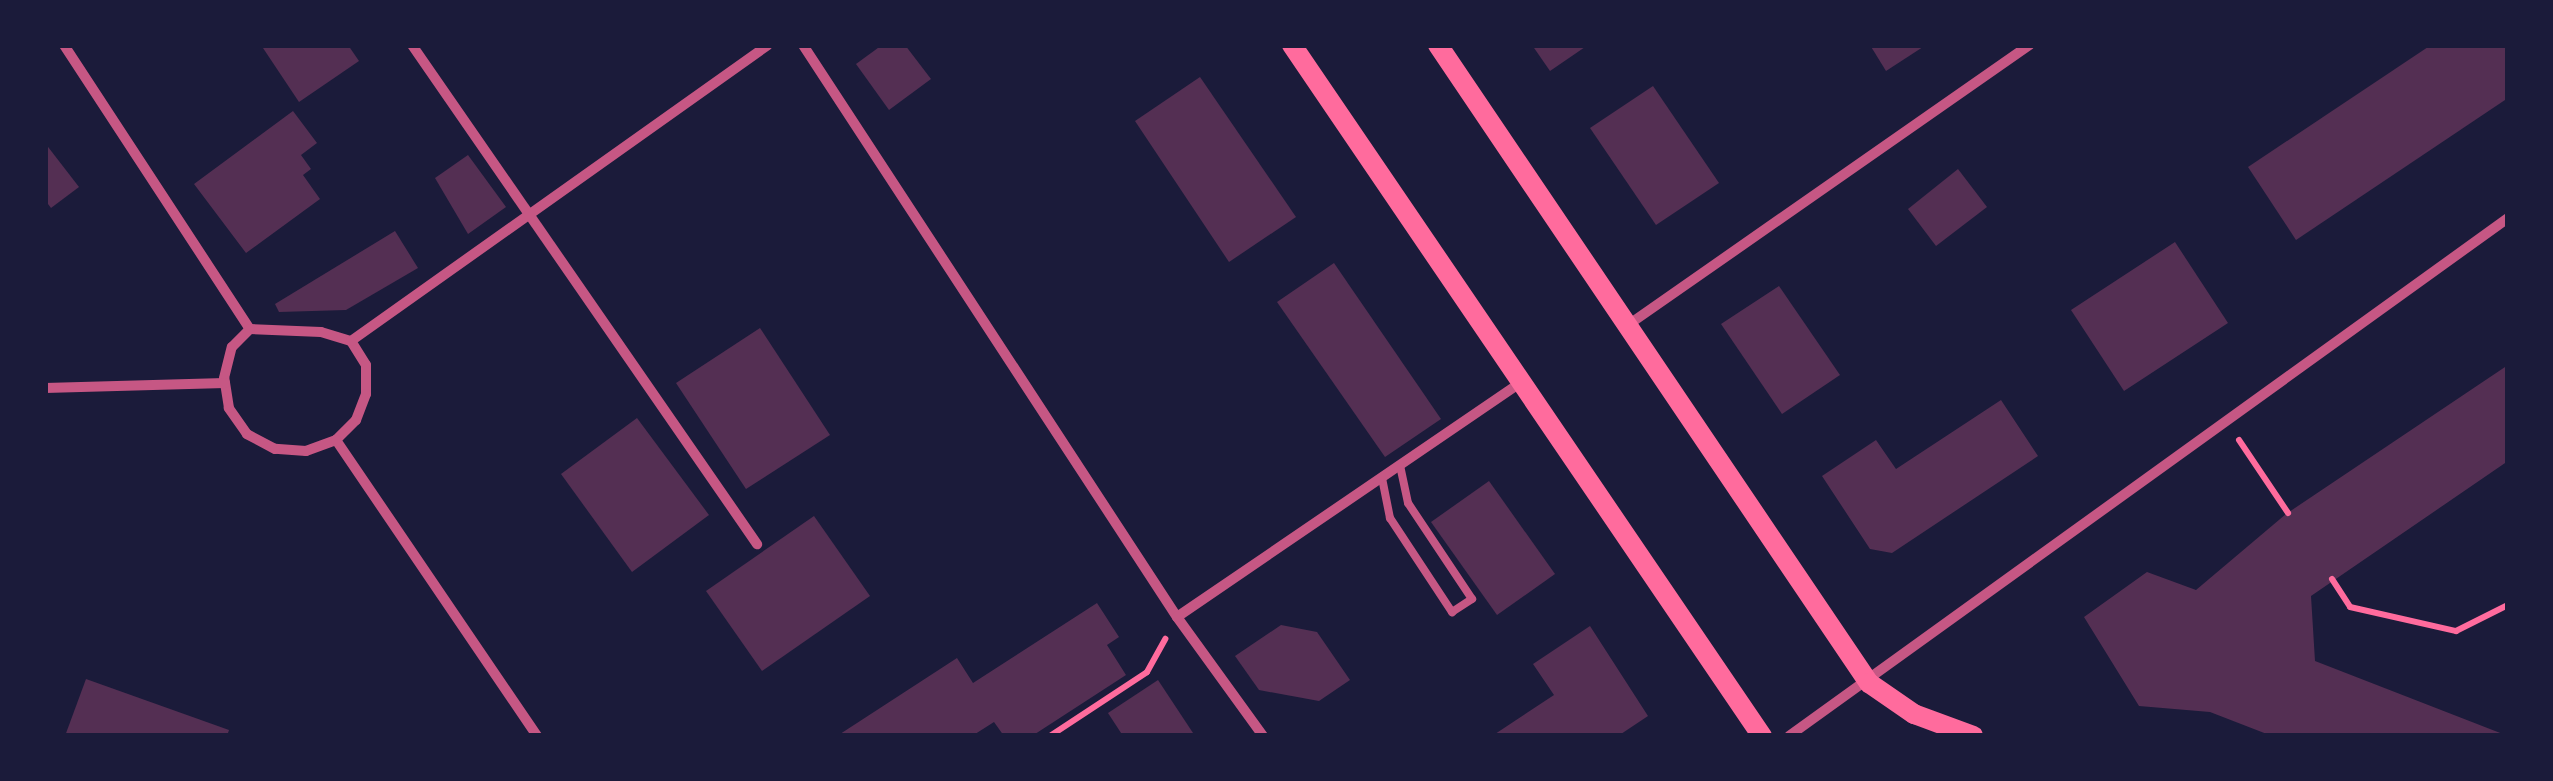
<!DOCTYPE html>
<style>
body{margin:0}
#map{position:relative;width:2553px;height:781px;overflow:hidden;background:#1b1b3a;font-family:Raleway,sans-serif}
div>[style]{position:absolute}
.building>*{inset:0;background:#542f53}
.path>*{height:6px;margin:-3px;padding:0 3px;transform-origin:3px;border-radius:3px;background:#ff6b9d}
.service>*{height:8px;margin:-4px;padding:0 4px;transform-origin:4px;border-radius:4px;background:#c65784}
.minor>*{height:10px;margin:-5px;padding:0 5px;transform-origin:5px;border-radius:5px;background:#c65784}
.secondary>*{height:20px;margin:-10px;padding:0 10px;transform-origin:10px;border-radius:10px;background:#ff6b9d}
span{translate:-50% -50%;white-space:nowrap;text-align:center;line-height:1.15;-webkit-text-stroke:8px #1b1b3a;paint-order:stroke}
.frame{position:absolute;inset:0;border:48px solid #1b1b3a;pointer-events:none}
</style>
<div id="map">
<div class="building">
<i style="clip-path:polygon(261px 45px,348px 45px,359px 61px,299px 102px)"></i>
<i style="clip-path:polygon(882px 45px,905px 45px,931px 79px,889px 110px,856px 64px)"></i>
<i style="clip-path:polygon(1532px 45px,1588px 45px,1550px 71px)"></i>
<i style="clip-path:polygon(1870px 45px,1926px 45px,1886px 71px)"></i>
<i style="clip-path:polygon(2431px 45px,2508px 45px,2508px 98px,2296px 240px,2248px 167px)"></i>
<i style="clip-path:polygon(1200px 77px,1296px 217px,1229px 262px,1135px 121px)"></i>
<i style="clip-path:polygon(1653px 86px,1719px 183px,1656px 225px,1590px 128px)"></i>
<i style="clip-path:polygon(293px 111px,317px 143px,301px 155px,311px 169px,303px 175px,320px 199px,246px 253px,194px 184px)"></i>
<i style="clip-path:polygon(45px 143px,79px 187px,51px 208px,45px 200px)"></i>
<i style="clip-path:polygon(468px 155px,506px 207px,468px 234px,435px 178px)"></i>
<i style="clip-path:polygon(1958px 169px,1987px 207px,1936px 246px,1908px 209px)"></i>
<i style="clip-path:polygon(395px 231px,418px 268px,346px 310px,279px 312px,275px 304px)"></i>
<i style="clip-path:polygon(2175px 242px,2228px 323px,2124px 391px,2071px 310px)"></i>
<i style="clip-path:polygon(1334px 263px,1441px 419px,1385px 457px,1277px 302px)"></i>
<i style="clip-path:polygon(1779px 286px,1840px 375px,1782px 414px,1721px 324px)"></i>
<i style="clip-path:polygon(760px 328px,830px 435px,746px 489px,676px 383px)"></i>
<i style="clip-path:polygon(2508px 365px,2508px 461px,2311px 596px,2315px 661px,2508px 736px,2272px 736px,2210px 712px,2139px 706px,2084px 617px,2147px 572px,2196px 590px,2286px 514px)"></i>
<i style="clip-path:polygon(2001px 400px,2038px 456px,1892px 553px,1870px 549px,1822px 476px,1876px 440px,1896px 469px)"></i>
<i style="clip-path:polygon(637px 418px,709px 515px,632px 572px,561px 474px)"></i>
<i style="clip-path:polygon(1489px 481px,1555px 574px,1497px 615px,1431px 522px)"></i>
<i style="clip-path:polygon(814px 516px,870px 596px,762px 671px,706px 591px)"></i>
<i style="clip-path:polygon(1097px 603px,1119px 637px,1107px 645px,1126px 675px,1032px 736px,1004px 736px,994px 722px,972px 736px,837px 736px,957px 658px,973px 683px)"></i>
<i style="clip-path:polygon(1281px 625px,1317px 632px,1350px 680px,1319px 701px,1259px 690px,1235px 656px)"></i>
<i style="clip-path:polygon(1590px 626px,1648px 716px,1618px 736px,1492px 736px,1554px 695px,1533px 664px)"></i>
<i style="clip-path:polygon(86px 679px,229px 730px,227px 736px,65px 736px)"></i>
<i style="clip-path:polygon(1158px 680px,1195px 736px,1123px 736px,1108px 713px)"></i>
</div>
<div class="path">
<i style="left:2239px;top:440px;width:88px;rotate:56.1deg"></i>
<i style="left:2332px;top:579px;width:33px;rotate:57deg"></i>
<i style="left:2350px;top:607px;width:109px;rotate:12.8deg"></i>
<i style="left:2456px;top:631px;width:58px;rotate:-26.6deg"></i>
<i style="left:1050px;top:736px;width:116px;rotate:-33.4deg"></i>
<i style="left:1147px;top:672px;width:38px;rotate:-61deg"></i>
</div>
<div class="service">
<i style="left:1382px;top:478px;width:41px;rotate:78.7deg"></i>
<i style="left:1390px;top:518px;width:113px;rotate:56.6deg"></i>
<i style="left:1452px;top:612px;width:24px;rotate:-33deg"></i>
<i style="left:1472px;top:599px;width:115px;rotate:-123.7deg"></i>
<i style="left:1408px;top:503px;width:39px;rotate:-102deg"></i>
</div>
<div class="minor">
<i style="left:64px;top:45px;width:339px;rotate:56.8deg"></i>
<i style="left:412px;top:45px;width:607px;rotate:55.34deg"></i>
<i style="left:803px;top:45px;width:683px;rotate:56.82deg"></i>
<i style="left:1177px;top:617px;width:147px;rotate:54.1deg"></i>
<i style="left:1628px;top:325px;width:490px;rotate:-34.9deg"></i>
<i style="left:250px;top:329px;width:71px;rotate:2.4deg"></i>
<i style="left:321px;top:332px;width:31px;rotate:17deg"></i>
<i style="left:351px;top:341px;width:28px;rotate:58deg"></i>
<i style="left:366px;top:365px;width:29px;rotate:90deg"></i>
<i style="left:366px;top:394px;width:28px;rotate:111deg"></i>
<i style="left:356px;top:420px;width:28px;rotate:135deg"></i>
<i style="left:336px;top:440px;width:32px;rotate:160deg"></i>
<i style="left:306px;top:451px;width:31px;rotate:-176deg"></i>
<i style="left:275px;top:449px;width:32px;rotate:-152deg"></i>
<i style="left:247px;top:434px;width:32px;rotate:-125deg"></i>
<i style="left:229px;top:408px;width:30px;rotate:-99deg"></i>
<i style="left:224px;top:378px;width:32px;rotate:-76deg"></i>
<i style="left:232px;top:347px;width:25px;rotate:-45deg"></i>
<i style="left:351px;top:341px;width:511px;rotate:-35.37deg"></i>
<i style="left:45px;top:388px;width:180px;rotate:-1.6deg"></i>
<i style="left:336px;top:440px;width:358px;rotate:55.8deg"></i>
<i style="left:1177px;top:617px;width:415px;rotate:-34.3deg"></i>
<i style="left:1789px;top:736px;width:886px;rotate:-35.77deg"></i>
</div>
<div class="secondary">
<i style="left:1292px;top:45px;width:836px;rotate:55.78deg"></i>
<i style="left:1438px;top:45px;width:770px;rotate:55.96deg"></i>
<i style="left:1869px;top:683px;width:55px;rotate:34.6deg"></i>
<i style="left:1914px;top:714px;width:63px;rotate:20.4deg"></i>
</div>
<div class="frame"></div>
</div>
